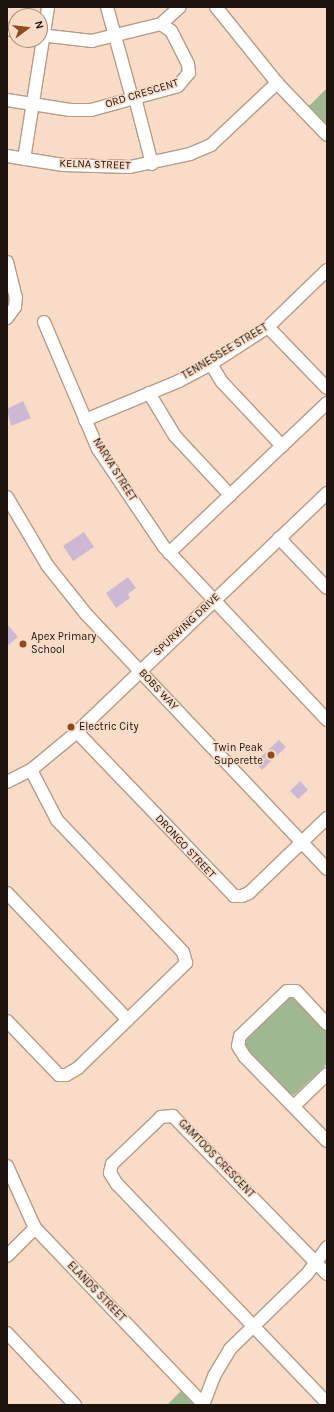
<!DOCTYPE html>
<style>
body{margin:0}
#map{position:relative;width:334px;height:1412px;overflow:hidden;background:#f9dcc7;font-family:Karla,sans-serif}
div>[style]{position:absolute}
.green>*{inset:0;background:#a0b892}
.building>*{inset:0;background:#cbb9d3}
.roads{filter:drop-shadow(1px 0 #b69b87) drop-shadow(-1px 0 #b69b87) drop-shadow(0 1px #b69b87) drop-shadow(0 -1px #b69b87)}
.minor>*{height:12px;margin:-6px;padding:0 6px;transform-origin:6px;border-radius:6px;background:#fff}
.dots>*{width:11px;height:11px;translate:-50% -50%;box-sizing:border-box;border:2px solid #f9dcc7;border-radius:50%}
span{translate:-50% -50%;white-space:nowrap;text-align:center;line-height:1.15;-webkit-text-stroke:3px #f9dcc7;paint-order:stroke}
.street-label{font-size:11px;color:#1d130c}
.poi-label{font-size:11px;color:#1d130c}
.left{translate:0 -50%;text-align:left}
.right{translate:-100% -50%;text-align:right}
.frame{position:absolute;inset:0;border:8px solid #1d130c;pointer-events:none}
.north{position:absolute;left:8px;top:8px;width:40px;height:40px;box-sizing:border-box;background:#f9dcc7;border:1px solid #a18c7c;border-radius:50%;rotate:75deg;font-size:11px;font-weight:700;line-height:16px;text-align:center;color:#1d130c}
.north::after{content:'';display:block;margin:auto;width:14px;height:18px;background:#8e4b1d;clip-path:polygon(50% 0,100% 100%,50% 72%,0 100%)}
</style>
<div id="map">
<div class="green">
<i style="clip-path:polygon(327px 88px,327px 125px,309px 106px)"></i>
<i style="clip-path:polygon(292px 995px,327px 1032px,327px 1064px,294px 1095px,289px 1093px,246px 1048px,246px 1039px)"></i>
<i style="clip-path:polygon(183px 1389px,196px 1405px,167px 1405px)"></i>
</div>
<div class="building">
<i style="clip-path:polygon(23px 401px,31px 418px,11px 426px,7px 409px)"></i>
<i style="clip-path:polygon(84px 532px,94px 547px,73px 561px,63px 546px)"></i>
<i style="clip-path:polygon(128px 577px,136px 588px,128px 594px,130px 598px,116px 608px,106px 593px)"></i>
<i style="clip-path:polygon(7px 624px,18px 637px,7px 646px)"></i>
<i style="clip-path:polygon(279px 740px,286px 747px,262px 770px,255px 762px)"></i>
<i style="clip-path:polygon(300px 781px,308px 790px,298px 799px,290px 791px)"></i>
</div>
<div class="roads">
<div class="minor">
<i style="left:107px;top:7px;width:94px;rotate:74.6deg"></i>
<i style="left:216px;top:7px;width:97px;rotate:51.2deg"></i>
<i style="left:277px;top:83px;width:72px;rotate:46.1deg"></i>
<i style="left:161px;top:24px;width:25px;rotate:-42deg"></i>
<i style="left:7px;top:29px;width:9px;rotate:13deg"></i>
<i style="left:135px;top:98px;width:68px;rotate:75.6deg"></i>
<i style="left:7px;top:100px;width:64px;rotate:9deg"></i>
<i style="left:70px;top:110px;width:21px"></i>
<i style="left:91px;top:110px;width:90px;rotate:-15.4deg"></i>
<i style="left:178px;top:86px;width:17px;rotate:-50deg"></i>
<i style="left:189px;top:73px;width:9px;rotate:-96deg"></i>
<i style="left:188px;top:64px;width:37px;rotate:-117deg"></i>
<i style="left:171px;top:31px;width:12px;rotate:-145deg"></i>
<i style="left:161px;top:24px;width:71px;rotate:166.2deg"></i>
<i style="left:92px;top:41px;width:52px;rotate:-173.4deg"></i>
<i style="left:7px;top:156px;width:57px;rotate:9.1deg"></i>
<i style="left:63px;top:165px;width:67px;rotate:1.7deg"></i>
<i style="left:130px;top:167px;width:61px;rotate:-12.2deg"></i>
<i style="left:190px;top:154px;width:23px;rotate:-23deg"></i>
<i style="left:211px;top:145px;width:91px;rotate:-43.2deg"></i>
<i style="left:24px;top:159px;width:154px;rotate:-81deg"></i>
<i style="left:7px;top:262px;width:36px;rotate:76deg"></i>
<i style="left:16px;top:297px;width:10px;rotate:96deg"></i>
<i style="left:15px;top:307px;width:14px;rotate:126deg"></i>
<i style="left:44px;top:322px;width:138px;rotate:67deg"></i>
<i style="left:98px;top:449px;width:118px;rotate:56deg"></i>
<i style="left:164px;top:547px;width:238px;rotate:46.7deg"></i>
<i style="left:268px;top:327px;width:85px;rotate:46deg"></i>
<i style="left:211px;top:364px;width:21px;rotate:59deg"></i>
<i style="left:222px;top:382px;width:88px;rotate:46.8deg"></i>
<i style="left:149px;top:393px;width:50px;rotate:58.8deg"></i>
<i style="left:175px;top:436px;width:81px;rotate:47deg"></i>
<i style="left:85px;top:420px;width:102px;rotate:-22.5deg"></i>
<i style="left:179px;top:381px;width:36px;rotate:-28deg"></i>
<i style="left:211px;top:364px;width:68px;rotate:-33deg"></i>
<i style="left:268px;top:327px;width:82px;rotate:-44deg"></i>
<i style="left:7px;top:497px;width:79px;rotate:59.5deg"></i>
<i style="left:47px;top:565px;width:63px;rotate:51.5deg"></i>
<i style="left:86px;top:614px;width:351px;rotate:46.6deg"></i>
<i style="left:279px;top:538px;width:69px;rotate:46.2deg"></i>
<i style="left:169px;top:553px;width:218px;rotate:-43.5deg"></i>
<i style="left:77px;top:732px;width:227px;rotate:46.2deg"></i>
<i style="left:234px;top:896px;width:8px"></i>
<i style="left:242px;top:896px;width:8px;rotate:-23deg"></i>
<i style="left:249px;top:893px;width:108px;rotate:-43.9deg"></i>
<i style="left:7px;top:782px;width:27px;rotate:-27deg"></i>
<i style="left:31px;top:770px;width:60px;rotate:-39.6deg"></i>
<i style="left:77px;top:732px;width:346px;rotate:-43.7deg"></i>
<i style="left:7px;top:893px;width:175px;rotate:46.4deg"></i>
<i style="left:7px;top:1021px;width:75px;rotate:46.1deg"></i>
<i style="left:59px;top:1075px;width:7px"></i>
<i style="left:66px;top:1075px;width:14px;rotate:-30deg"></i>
<i style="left:78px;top:1068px;width:151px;rotate:-44.2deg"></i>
<i style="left:186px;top:963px;width:11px;rotate:-105deg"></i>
<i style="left:183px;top:952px;width:182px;rotate:-133.7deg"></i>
<i style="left:57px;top:820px;width:56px;rotate:-117.5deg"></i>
<i style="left:327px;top:1024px;width:45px;rotate:-133.2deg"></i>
<i style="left:296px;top:991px;width:9px;rotate:180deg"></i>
<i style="left:287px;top:991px;width:65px;rotate:136.2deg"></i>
<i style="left:240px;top:1036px;width:10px;rotate:101deg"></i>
<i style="left:238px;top:1046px;width:13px;rotate:58deg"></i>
<i style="left:245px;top:1057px;width:117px;rotate:45.7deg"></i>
<i style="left:294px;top:1106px;width:46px;rotate:-44.1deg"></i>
<i style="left:7px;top:1166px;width:68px;rotate:65.7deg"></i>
<i style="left:35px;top:1228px;width:243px;rotate:46.3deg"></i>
<i style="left:7px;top:1256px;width:40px;rotate:-45deg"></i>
<i style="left:327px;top:1274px;width:221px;rotate:-134.3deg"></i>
<i style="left:173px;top:1116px;width:12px;rotate:175deg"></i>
<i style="left:161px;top:1117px;width:7px;rotate:135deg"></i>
<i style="left:156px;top:1122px;width:61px;rotate:136.3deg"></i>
<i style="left:112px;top:1164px;width:9px;rotate:103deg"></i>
<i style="left:110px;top:1173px;width:13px;rotate:58deg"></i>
<i style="left:117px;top:1184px;width:303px;rotate:46.2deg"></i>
<i style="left:7px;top:1333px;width:99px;rotate:46.6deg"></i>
<i style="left:203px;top:1405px;width:31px;rotate:-69deg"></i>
<i style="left:214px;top:1376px;width:31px;rotate:-59deg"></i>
<i style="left:230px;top:1349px;width:107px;rotate:-44.2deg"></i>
<i style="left:307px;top:1274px;width:34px;rotate:-53deg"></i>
</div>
</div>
<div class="dots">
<i style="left:23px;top:644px;background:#8e4b1d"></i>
<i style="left:71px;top:727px;background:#8e4b1d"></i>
<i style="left:271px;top:755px;background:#8e4b1d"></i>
</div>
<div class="street-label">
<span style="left:142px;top:94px;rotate:-17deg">ORD CRESCENT</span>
<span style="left:95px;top:165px;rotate:2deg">KELNA STREET</span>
<span style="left:225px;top:352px;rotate:-31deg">TENNESSEE STREET</span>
<span style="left:114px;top:470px;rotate:58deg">NARVA STREET</span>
<span style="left:187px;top:625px;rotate:-43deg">SPURWING DRIVE</span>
<span style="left:158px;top:690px;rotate:47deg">BOBS WAY</span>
<span style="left:185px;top:847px;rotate:47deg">DRONGO STREET</span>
<span style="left:216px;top:1159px;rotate:46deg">GAMTOOS CRESCENT</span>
<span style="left:96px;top:1292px;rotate:46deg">ELANDS STREET</span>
</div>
<div class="poi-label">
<span class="left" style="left:31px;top:644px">Apex Primary<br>School</span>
<span class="left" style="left:79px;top:727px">Electric City</span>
<span class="right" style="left:263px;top:755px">Twin Peak<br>Superette</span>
</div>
<div class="frame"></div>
<div class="north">N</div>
</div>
